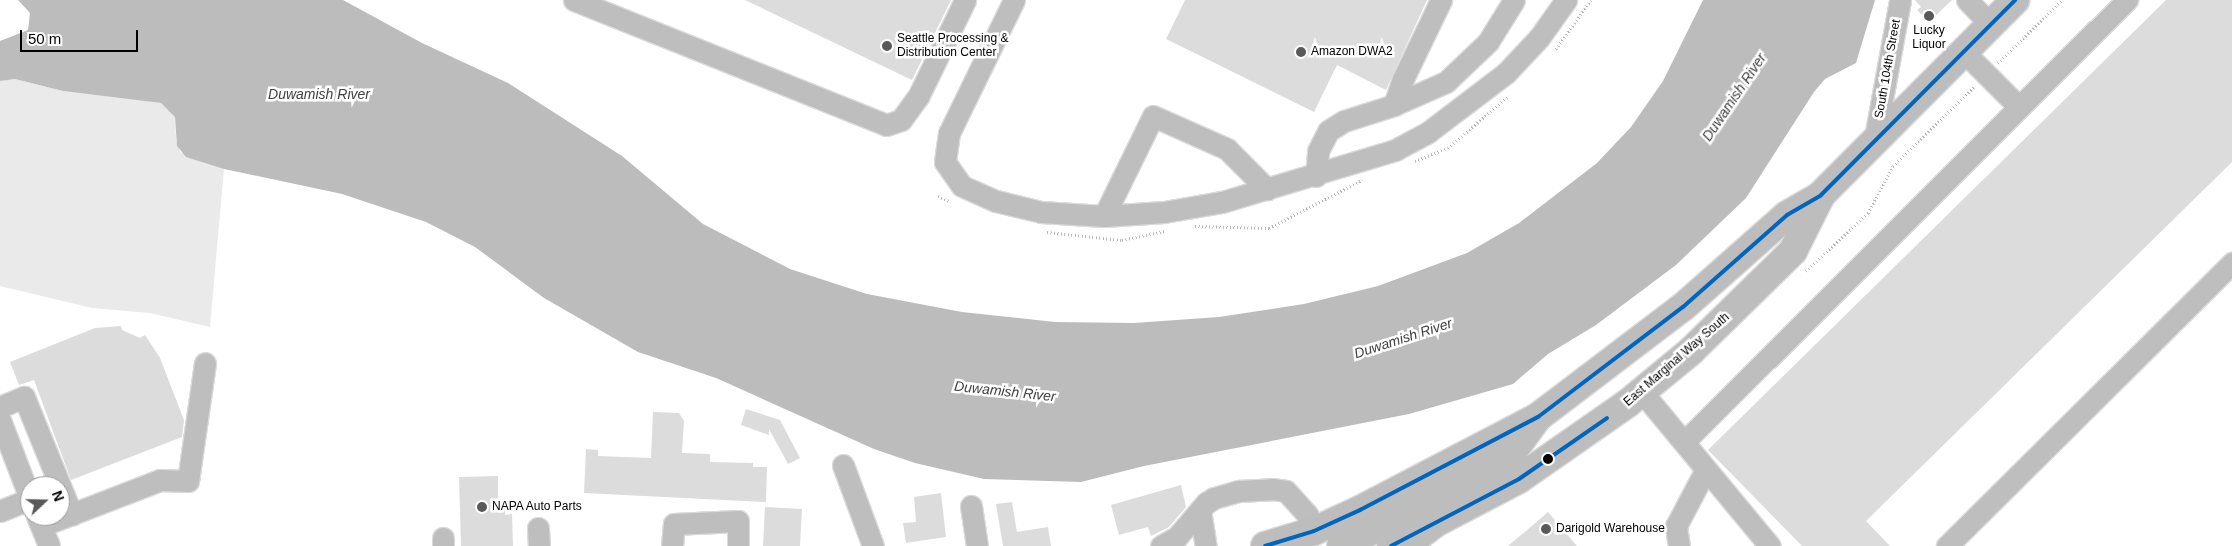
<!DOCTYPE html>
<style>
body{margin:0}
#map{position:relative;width:2232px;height:546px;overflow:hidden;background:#fff;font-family:Helvetica,sans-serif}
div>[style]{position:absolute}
.green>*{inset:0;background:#eaeaea}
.water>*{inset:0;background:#bcbcbc}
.building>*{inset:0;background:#dcdcdc}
.path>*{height:3px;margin-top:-1.5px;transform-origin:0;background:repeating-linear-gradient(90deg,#b8b8b8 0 1px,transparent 0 3.5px)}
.roads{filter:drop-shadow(1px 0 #dbdbdb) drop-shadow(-1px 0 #dbdbdb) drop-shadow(0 1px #dbdbdb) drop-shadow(0 -1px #dbdbdb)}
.minor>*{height:21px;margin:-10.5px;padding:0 10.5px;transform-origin:10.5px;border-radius:10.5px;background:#bebebe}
.major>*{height:28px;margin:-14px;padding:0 14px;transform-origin:14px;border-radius:14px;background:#bdbdbd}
.highway>*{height:28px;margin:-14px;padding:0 14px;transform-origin:14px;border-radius:14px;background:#bdbdbd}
.bus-1>*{height:4px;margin:-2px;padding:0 2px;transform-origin:2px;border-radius:2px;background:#0065bd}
.dots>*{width:14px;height:14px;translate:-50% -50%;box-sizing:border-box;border:2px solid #fff;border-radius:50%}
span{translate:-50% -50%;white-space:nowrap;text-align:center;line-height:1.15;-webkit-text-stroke:5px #fff;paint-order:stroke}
.poi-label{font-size:12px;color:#000}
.left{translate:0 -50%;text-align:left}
.street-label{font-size:12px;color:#000}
.water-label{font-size:14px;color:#404040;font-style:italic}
.north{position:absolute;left:20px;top:476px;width:50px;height:50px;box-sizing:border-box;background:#fff;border:1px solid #999;border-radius:50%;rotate:69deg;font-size:14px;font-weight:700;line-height:20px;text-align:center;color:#000}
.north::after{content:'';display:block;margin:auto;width:18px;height:22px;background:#595959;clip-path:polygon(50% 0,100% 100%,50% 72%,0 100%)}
.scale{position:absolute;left:20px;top:30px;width:118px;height:22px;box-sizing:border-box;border:2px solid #000;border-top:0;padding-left:6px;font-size:15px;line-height:18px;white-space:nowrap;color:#000;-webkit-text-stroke:4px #fff;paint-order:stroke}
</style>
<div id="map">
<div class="green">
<i style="clip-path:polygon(15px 79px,63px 91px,161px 103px,175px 117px,176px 139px,180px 152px,224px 169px,210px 327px,150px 313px,92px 308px,0 286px,0 81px)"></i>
</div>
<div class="water">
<i style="clip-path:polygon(18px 0,343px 0,422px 43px,508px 83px,622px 156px,703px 224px,790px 269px,867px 294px,962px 312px,1055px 322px,1134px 323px,1219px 317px,1304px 304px,1378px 286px,1467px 253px,1519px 223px,1597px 163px,1631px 127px,1663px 81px,1703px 0,1875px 0,1856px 63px,1825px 79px,1814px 92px,1746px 198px,1676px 265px,1596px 325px,1548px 354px,1513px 384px,1409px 414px,1144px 466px,1081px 482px,984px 479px,915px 463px,874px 449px,716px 378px,638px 352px,544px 298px,475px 247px,426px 222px,342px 194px,224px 169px,186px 157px,177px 146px,175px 117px,161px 103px,63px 91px,15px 79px,0 81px,0 41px,28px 30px,30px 13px)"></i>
</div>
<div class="building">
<i style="clip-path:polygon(745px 0,951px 0,912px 80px)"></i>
<i style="clip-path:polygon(1185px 0,1427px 0,1386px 90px,1337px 65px,1314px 112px,1166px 39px)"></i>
<i style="clip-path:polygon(1915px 0,1952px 0,1929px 22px,1917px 10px,1921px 7px)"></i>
<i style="clip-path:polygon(2166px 0,2232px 0,2232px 162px,1866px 521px,1890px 546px,1802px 546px,1708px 450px)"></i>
<i style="clip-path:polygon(121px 326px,122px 330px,140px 338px,145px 335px,160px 358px,184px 420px,182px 437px,71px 480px,34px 380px,19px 385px,10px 362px,95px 328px)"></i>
<i style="clip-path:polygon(746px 409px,780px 420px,800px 458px,788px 464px,769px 429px,769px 435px,741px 425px)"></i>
<i style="clip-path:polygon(653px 412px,679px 413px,684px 421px,682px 453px,710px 454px,710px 462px,753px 463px,753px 467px,767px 467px,766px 502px,584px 493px,586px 449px,598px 450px,598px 456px,651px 458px)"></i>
<i style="clip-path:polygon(498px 476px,498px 499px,505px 499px,505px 515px,512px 514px,513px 546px,461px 546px,459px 477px)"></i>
<i style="clip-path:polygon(1181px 485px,1186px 507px,1169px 527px,1151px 536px,1148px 527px,1119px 535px,1111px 505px)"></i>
<i style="clip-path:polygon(941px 493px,946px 537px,906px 543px,903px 523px,916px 522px,914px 497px)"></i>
<i style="clip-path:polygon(1012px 502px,1017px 532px,1048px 527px,1051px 546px,1003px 546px,996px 504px)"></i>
<i style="clip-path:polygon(765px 507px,802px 509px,800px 546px,763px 546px)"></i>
<i style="clip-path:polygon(1548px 512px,1577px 546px,1508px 546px)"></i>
</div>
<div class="path">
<i style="left:1556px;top:49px;width:60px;rotate:-54.5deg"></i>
<i style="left:1998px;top:63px;width:90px;rotate:-44.5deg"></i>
<i style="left:1415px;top:161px;width:35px;rotate:-22deg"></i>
<i style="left:1448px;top:148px;width:78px;rotate:-40.8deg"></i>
<i style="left:938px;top:196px;width:14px;rotate:25deg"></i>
<i style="left:1195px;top:226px;width:74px;rotate:1.5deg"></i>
<i style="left:1269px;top:228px;width:105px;rotate:-27.3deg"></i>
<i style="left:1047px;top:232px;width:75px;rotate:6.1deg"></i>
<i style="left:1122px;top:240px;width:44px;rotate:-11.8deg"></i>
<i style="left:1806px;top:271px;width:85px;rotate:-43.1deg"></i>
<i style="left:1868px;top:213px;width:53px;rotate:-62deg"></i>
<i style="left:1893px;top:166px;width:113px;rotate:-44.3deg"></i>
</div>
<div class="roads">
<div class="minor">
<i style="left:574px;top:0;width:336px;rotate:21.8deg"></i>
<i style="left:886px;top:125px;width:16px;rotate:-18deg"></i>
<i style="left:901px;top:120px;width:29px;rotate:-54deg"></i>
<i style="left:918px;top:97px;width:108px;rotate:-64.1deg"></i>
<i style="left:1014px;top:0;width:148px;rotate:116deg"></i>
<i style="left:949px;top:133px;width:29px;rotate:98deg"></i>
<i style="left:945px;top:162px;width:29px;rotate:55deg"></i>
<i style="left:962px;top:186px;width:37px;rotate:24deg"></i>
<i style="left:996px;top:201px;width:46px;rotate:13.7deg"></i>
<i style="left:1041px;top:212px;width:63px;rotate:3.6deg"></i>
<i style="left:1104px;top:216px;width:60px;rotate:-3.8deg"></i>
<i style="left:1164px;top:212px;width:59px;rotate:-9.8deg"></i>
<i style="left:1222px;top:202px;width:181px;rotate:-16.7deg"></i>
<i style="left:1395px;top:150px;width:36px;rotate:-28deg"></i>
<i style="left:1427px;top:133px;width:99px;rotate:-37.2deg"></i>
<i style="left:1506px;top:73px;width:48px;rotate:-46.7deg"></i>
<i style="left:1539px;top:38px;width:47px;rotate:-54.6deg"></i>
<i style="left:1967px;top:0;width:33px;rotate:46deg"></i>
<i style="left:1963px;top:51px;width:79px;rotate:45deg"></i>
<i style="left:1394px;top:105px;width:28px;rotate:-71deg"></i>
<i style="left:1403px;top:79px;width:88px;rotate:-64.3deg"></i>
<i style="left:1875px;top:138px;width:140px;rotate:-79.7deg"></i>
<i style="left:1316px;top:176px;width:25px;rotate:-85deg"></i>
<i style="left:1318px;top:151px;width:22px;rotate:-63deg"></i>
<i style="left:1328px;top:131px;width:19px;rotate:-32deg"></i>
<i style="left:1344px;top:121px;width:52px;rotate:-17.7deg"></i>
<i style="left:1394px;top:105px;width:57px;rotate:-23.9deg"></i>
<i style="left:1446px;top:82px;width:58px;rotate:-43.6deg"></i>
<i style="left:1488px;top:42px;width:49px;rotate:-58.2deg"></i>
<i style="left:1104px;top:216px;width:111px;rotate:-63.9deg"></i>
<i style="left:1153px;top:116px;width:81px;rotate:24deg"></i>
<i style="left:1227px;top:149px;width:57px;rotate:45deg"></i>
<i style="left:1642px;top:392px;width:200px;rotate:50.3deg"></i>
<i style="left:0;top:407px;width:26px;rotate:-23deg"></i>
<i style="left:24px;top:397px;width:127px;rotate:67.9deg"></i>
<i style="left:0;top:420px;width:84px;rotate:69deg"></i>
<i style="left:1684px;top:442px;width:626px;rotate:-44.94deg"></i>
<i style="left:843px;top:465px;width:86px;rotate:69.7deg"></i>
<i style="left:971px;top:506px;width:40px;rotate:81.5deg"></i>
<i style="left:1200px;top:510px;width:36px;rotate:81deg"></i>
<i style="left:0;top:511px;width:32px;rotate:-22deg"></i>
<i style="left:37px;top:516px;width:32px;rotate:68deg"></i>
<i style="left:41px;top:526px;width:128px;rotate:-21.1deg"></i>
<i style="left:160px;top:480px;width:28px;rotate:2deg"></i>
<i style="left:188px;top:481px;width:119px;rotate:-81.8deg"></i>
<i style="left:538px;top:528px;width:18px;rotate:87deg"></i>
<i style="left:443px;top:538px;width:8px;rotate:90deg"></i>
<i style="left:672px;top:546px;width:22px;rotate:-85deg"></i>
<i style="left:674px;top:524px;width:64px;rotate:-2.7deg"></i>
<i style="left:738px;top:521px;width:25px;rotate:90deg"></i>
<i style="left:1161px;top:546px;width:18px;rotate:-29deg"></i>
<i style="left:1177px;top:537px;width:45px;rotate:-49.5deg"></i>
<i style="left:1206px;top:503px;width:9px;rotate:-32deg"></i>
<i style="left:1214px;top:498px;width:26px;rotate:-16deg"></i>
<i style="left:1239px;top:491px;width:33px;rotate:-3deg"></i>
<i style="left:1272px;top:489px;width:14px;rotate:8deg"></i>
<i style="left:1286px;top:491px;width:31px;rotate:48deg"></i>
<i style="left:1307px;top:514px;width:18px;rotate:68deg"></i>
<i style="left:1314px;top:531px;width:14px;rotate:146deg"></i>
<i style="left:1679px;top:546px;width:20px;rotate:-99deg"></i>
<i style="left:1676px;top:526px;width:64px;rotate:-62.2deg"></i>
<i style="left:1947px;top:546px;width:402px;rotate:-44.8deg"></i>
</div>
<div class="major">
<i style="left:1265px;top:546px;width:51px;rotate:-17deg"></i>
<i style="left:1314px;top:531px;width:51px;rotate:-24.5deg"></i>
<i style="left:1360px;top:510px;width:201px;rotate:-27.6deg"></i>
<i style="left:1538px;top:417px;width:182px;rotate:-37.2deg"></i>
<i style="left:1683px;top:307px;width:139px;rotate:-41.5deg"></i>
<i style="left:1787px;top:215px;width:39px;rotate:-30deg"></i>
<i style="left:1391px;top:546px;width:144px;rotate:-27.6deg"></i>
<i style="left:1519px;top:479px;width:133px;rotate:-34.9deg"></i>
<i style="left:1628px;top:403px;width:82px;rotate:-39.5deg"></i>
<i style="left:1691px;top:351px;width:143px;rotate:-44.4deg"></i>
<i style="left:1793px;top:251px;width:63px;rotate:-63.4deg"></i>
<i style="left:1821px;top:195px;width:275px;rotate:-45.1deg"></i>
</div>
<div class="highway">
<i style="left:1341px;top:546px;width:103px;rotate:-26.6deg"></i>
<i style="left:1433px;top:500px;width:92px;rotate:-30.7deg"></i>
<i style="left:1512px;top:453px;width:44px;rotate:-54.2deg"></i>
<i style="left:1405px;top:546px;width:40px;rotate:-37deg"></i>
</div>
</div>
<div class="bus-1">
<i style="left:1265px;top:546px;width:51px;rotate:-17deg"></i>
<i style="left:1314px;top:531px;width:51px;rotate:-24.5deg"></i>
<i style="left:1360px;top:510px;width:201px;rotate:-27.6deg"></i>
<i style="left:1538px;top:417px;width:182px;rotate:-37.2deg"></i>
<i style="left:1683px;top:307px;width:139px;rotate:-41.5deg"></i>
<i style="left:1787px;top:215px;width:39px;rotate:-30deg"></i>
<i style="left:1821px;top:195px;width:275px;rotate:-45.1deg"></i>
<i style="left:1391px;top:546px;width:144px;rotate:-27.6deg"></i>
<i style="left:1519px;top:479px;width:107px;rotate:-34.7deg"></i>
</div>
<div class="dots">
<i style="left:1929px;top:16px;background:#595959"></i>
<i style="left:887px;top:46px;background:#595959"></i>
<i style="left:1301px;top:52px;background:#595959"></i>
<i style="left:1548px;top:459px;background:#000"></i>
<i style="left:482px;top:507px;background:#595959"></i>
<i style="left:1546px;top:529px;background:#595959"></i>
</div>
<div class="poi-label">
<span style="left:1929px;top:38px">Lucky<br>Liquor</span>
<span class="left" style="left:897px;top:46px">Seattle Processing &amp;<br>Distribution Center</span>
<span class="left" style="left:1311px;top:52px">Amazon DWA2</span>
<span class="left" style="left:492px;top:507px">NAPA Auto Parts</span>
<span class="left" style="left:1556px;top:529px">Darigold Warehouse</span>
</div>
<div class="street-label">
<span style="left:1888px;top:69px;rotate:-80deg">South 104th Street</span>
<span style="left:1677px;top:360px;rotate:-41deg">East Marginal Way South</span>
</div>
<div class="water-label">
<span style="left:319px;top:94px">Duwamish River</span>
<span style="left:1734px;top:97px;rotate:-56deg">Duwamish River</span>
<span style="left:1403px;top:338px;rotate:-18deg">Duwamish River</span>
<span style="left:1005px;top:391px;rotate:6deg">Duwamish River</span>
</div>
<div class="north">N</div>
<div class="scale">50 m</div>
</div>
